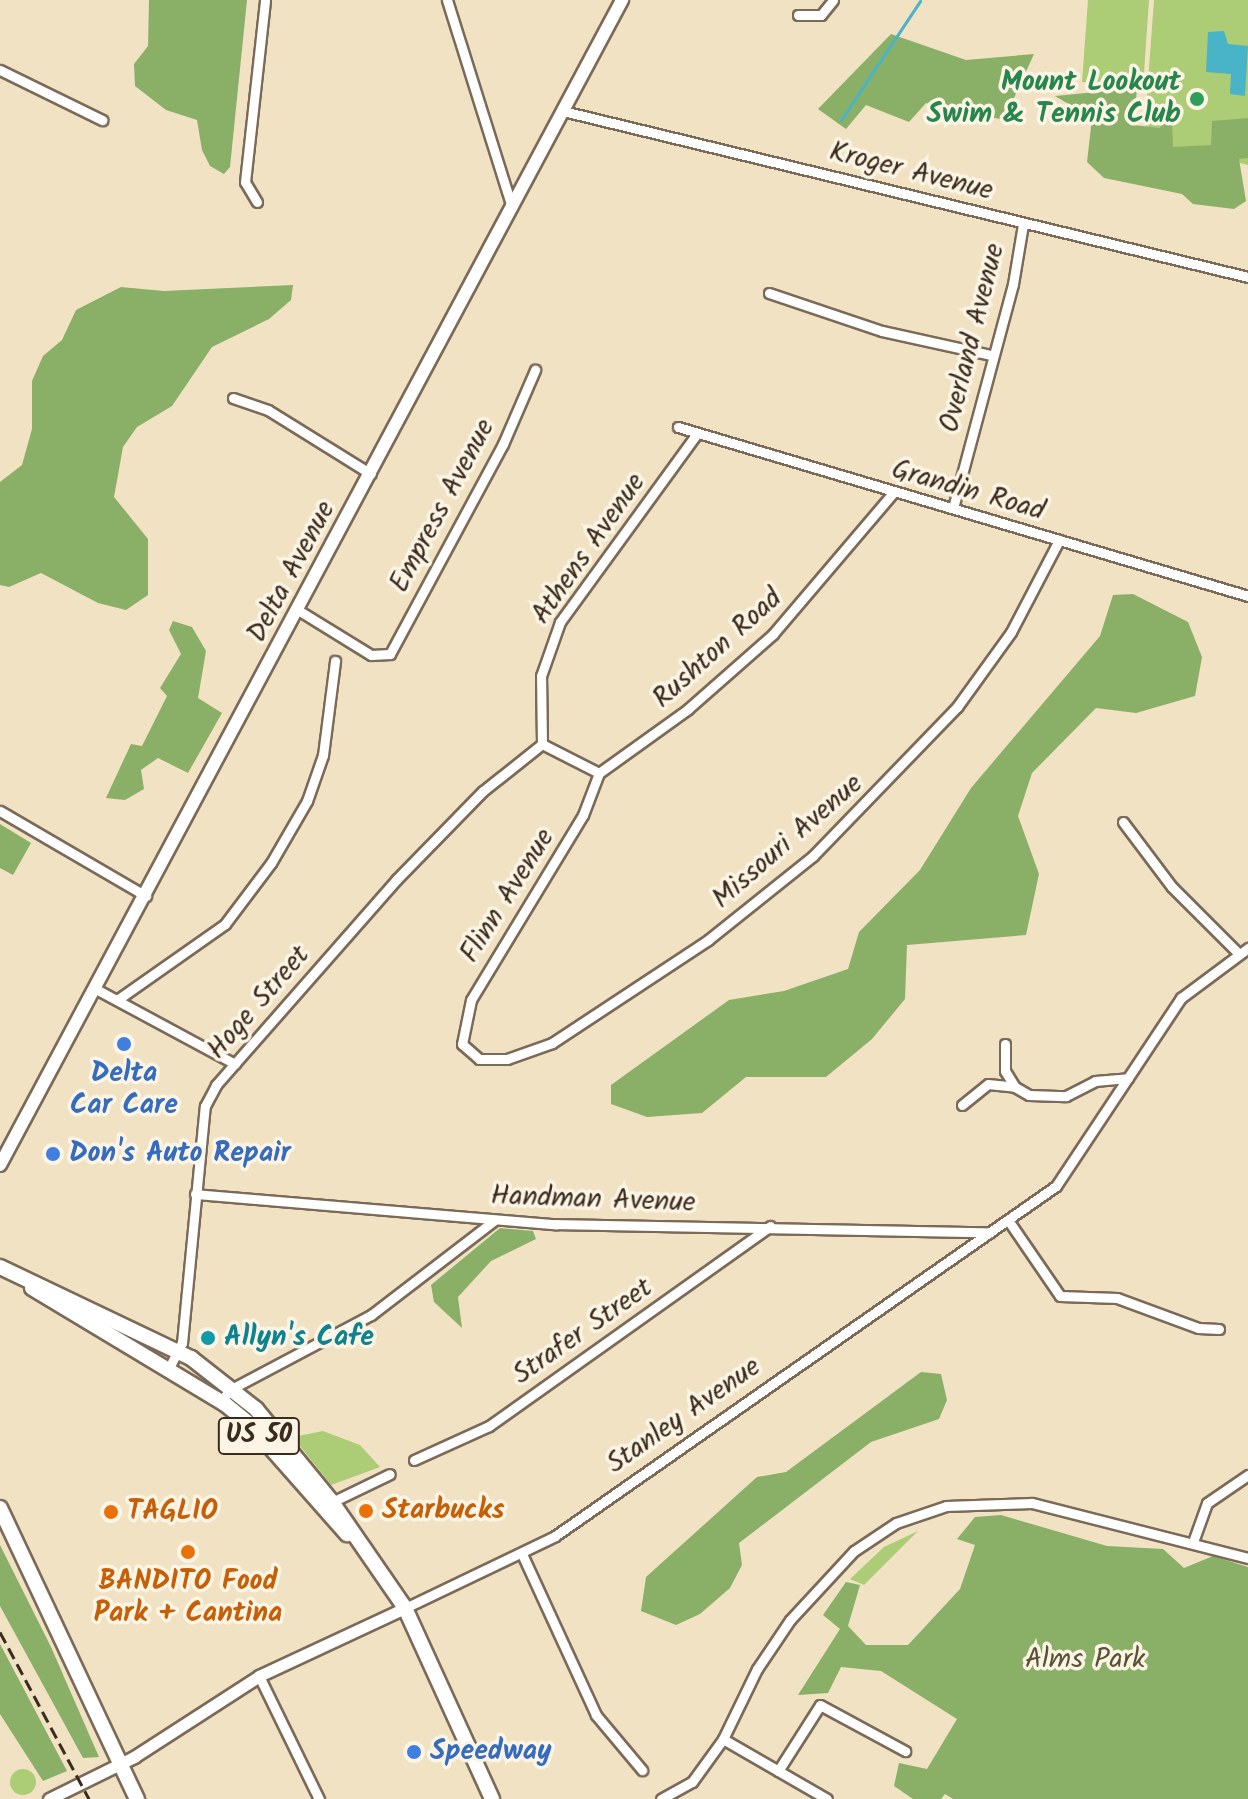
<!DOCTYPE html>
<style>
body{margin:0}
#map{position:relative;width:1248px;height:1799px;overflow:hidden;background:#f1e2c4;font-family:Kalam,sans-serif}
div>[style]{position:absolute}
.green>*{inset:0;background:#accd75}
.round{border-radius:50%}
.forest>*{inset:0;background:#89b066}
.water>*{inset:0;background:#49b3c7}
.stream>*{height:3px;margin:-1.5px;padding:0 1.5px;transform-origin:1.5px;border-radius:1.5px;background:#49b3c7}
.roads{filter:drop-shadow(2px 0 #7b6a58) drop-shadow(-2px 0 #7b6a58) drop-shadow(0 2px #7b6a58) drop-shadow(0 -2px #7b6a58)}
.minor>*{height:9px;margin:-4.5px;padding:0 4.5px;transform-origin:4.5px;border-radius:4.5px;background:#fff}
.tertiary>*{height:11px;margin:-5.5px;padding:0 5.5px;transform-origin:5.5px;border-radius:5.5px;background:#fff}
.secondary>*{height:12px;margin:-6px;padding:0 6px;transform-origin:6px;border-radius:6px;background:#fff}
.primary>*{height:14px;margin:-7px;padding:0 7px;transform-origin:7px;border-radius:7px;background:#fff}
.trunk>*{height:14px;margin:-7px;padding:0 7px;transform-origin:7px;border-radius:7px;background:#fff}
.rail>*{height:3px;margin-top:-1.5px;transform-origin:0;background:repeating-linear-gradient(90deg,#3b2a1e 0 12px,transparent 0 18px)}
.dots>*{width:22px;height:22px;translate:-50% -50%;box-sizing:border-box;border:4px solid #fcf5e5;border-radius:50%}
span{translate:-50% -50%;white-space:nowrap;text-align:center;line-height:1.15;-webkit-text-stroke:7px #fcf5e5;paint-order:stroke}
.shield-label span{padding:2px 6px;background:#fcf5e5;border:2px solid;border-radius:6px;-webkit-text-stroke-width:0}
.shield-label{font-size:26px;color:#3b2a1e;font-weight:700}
.leisure-label{font-size:28px;color:#27864d;font-weight:700}
.right{translate:-100% -50%;text-align:right}
.street-label{font-size:28px;color:#3b2a1e}
.shop-label{font-size:28px;color:#366cbe;font-weight:700}
.left{translate:0 -50%;text-align:left}
.culture-label{font-size:28px;color:#0d838f;font-weight:700}
.food-label{font-size:28px;color:#c56008;font-weight:700}
.park-label{font-size:28px;color:#575334}
</style>
<div id="map">
<div class="green">
<i style="clip-path:polygon(1088px 0,1149px 0,1143px 87px,1082px 82px)"></i>
<i style="clip-path:polygon(1154px 0,1248px 0,1248px 165px,1237px 162px,1215px 197px,1152px 182px,1145px 121px)"></i>
<i style="clip-path:polygon(323px 1431px,360px 1445px,380px 1467px,331px 1485px,293px 1437px)"></i>
<i style="clip-path:polygon(918px 1531px,864px 1585px,850px 1579px,884px 1547px)"></i>
<i class="round" style="left:10px;top:1769px;width:26px;height:26px"></i>
</div>
<div class="forest">
<i style="clip-path:polygon(149px 0,247px 0,230px 167px,224px 174px,210px 166px,202px 150px,197px 120px,166px 110px,135px 86px,134px 64px,148px 46px)"></i>
<i style="clip-path:polygon(891px 34px,966px 60px,1034px 54px,1004px 120px,926px 103px,909px 122px,866px 105px,846px 129px,818px 109px)"></i>
<i style="clip-path:polygon(1137px 88px,1134px 125px,1160px 128px,1171px 102px,1173px 147px,1211px 145px,1212px 121px,1248px 118px,1248px 158px,1239px 159px,1246px 201px,1234px 209px,1193px 204px,1182px 194px,1104px 178px,1087px 162px,1092px 118px,1055px 96px)"></i>
<i style="clip-path:polygon(293px 285px,291px 300px,269px 319px,212px 347px,172px 406px,137px 427px,123px 447px,114px 497px,148px 539px,148px 595px,126px 610px,98px 603px,41px 573px,9px 587px,0 585px,0 482px,22px 465px,32px 429px,32px 381px,43px 356px,62px 340px,76px 310px,121px 287px,164px 291px)"></i>
<i style="clip-path:polygon(1133px 594px,1188px 622px,1202px 657px,1195px 696px,1136px 713px,1096px 708px,1032px 773px,1018px 816px,1039px 874px,1026px 935px,907px 945px,905px 999px,872px 1039px,826px 1077px,746px 1077px,702px 1113px,647px 1117px,611px 1104px,611px 1085px,729px 1000px,784px 991px,848px 969px,859px 932px,920px 870px,971px 788px,1100px 636px,1113px 595px)"></i>
<i style="clip-path:polygon(173px 621px,192px 627px,206px 651px,198px 698px,222px 713px,188px 773px,158px 758px,141px 770px,144px 789px,125px 800px,106px 798px,131px 744px,142px 746px,167px 696px,160px 688px,181px 654px,169px 630px)"></i>
<i style="clip-path:polygon(0 824px,31px 843px,13px 875px,0 868px)"></i>
<i style="clip-path:polygon(500px 1228px,533px 1231px,536px 1239px,491px 1261px,458px 1297px,462px 1328px,434px 1302px,431px 1285px)"></i>
<i style="clip-path:polygon(921px 1372px,941px 1374px,947px 1400px,939px 1419px,871px 1442px,739px 1543px,742px 1565px,730px 1588px,700px 1614px,676px 1625px,641px 1611px,646px 1577px,757px 1477px,786px 1472px)"></i>
<i style="clip-path:polygon(1001px 1515px,1107px 1546px,1163px 1549px,1184px 1568px,1213px 1556px,1248px 1567px,1248px 1799px,953px 1799px,945px 1794px,941px 1799px,913px 1799px,894px 1786px,899px 1763px,927px 1769px,957px 1719px,881px 1671px,841px 1667px,828px 1693px,798px 1695px,840px 1629px,823px 1615px,846px 1582px,860px 1585px,848px 1626px,866px 1645px,908px 1645px,960px 1589px,975px 1545px,957px 1539px,975px 1517px)"></i>
<i style="clip-path:polygon(0 1545px,51px 1647px,99px 1757px,83px 1758px,0 1606px)"></i>
<i style="clip-path:polygon(0 1644px,8px 1659px,67px 1771px,43px 1781px,0 1714px)"></i>
</div>
<div class="water">
<i style="clip-path:polygon(1224px 31px,1228px 44px,1248px 46px,1245px 96px,1230px 94px,1231px 74px,1206px 72px,1208px 32px)"></i>
</div>
<div class="stream">
<i style="left:841px;top:120px;width:143px;rotate:-56.4deg"></i>
</div>
<div class="roads">
<div class="minor">
<i style="left:447px;top:0;width:217px;rotate:72.6deg"></i>
<i style="left:798px;top:15px;width:23px"></i>
<i style="left:821px;top:15px;width:19px;rotate:-51deg"></i>
<i style="left:0;top:70px;width:114px;rotate:26.1deg"></i>
<i style="left:563px;top:111px;width:705px;rotate:13.62deg"></i>
<i style="left:257px;top:202px;width:23px;rotate:-121deg"></i>
<i style="left:245px;top:182px;width:183px;rotate:-83.7deg"></i>
<i style="left:769px;top:293px;width:119px;rotate:18.6deg"></i>
<i style="left:882px;top:331px;width:112px;rotate:12.4deg"></i>
<i style="left:233px;top:398px;width:37px;rotate:19deg"></i>
<i style="left:268px;top:410px;width:121px;rotate:31.9deg"></i>
<i style="left:678px;top:427px;width:595px;rotate:16.51deg"></i>
<i style="left:953px;top:508px;width:232px;rotate:-75deg"></i>
<i style="left:1013px;top:284px;width:61px;rotate:-80.5deg"></i>
<i style="left:298px;top:610px;width:86px;rotate:31.7deg"></i>
<i style="left:371px;top:655px;width:19px;rotate:-3deg"></i>
<i style="left:390px;top:654px;width:238px;rotate:-61.7deg"></i>
<i style="left:503px;top:444px;width:81px;rotate:-66.6deg"></i>
<i style="left:542px;top:744px;width:64px;rotate:27deg"></i>
<i style="left:599px;top:773px;width:110px;rotate:-35.7deg"></i>
<i style="left:688px;top:709px;width:113px;rotate:-41.4deg"></i>
<i style="left:773px;top:634px;width:185px;rotate:-49.6deg"></i>
<i style="left:542px;top:744px;width:68px;rotate:-90.8deg"></i>
<i style="left:541px;top:676px;width:57px;rotate:-70.6deg"></i>
<i style="left:560px;top:622px;width:230px;rotate:-54deg"></i>
<i style="left:599px;top:773px;width:45px;rotate:110.9deg"></i>
<i style="left:583px;top:815px;width:216px;rotate:121.2deg"></i>
<i style="left:471px;top:1000px;width:45px;rotate:101.6deg"></i>
<i style="left:462px;top:1044px;width:23px;rotate:41deg"></i>
<i style="left:479px;top:1059px;width:28px"></i>
<i style="left:507px;top:1059px;width:48px;rotate:-19.6deg"></i>
<i style="left:552px;top:1043px;width:187px;rotate:-33.4deg"></i>
<i style="left:708px;top:940px;width:134px;rotate:-38.7deg"></i>
<i style="left:813px;top:856px;width:207px;rotate:-46deg"></i>
<i style="left:957px;top:707px;width:92px;rotate:-54.2deg"></i>
<i style="left:1011px;top:632px;width:104px;rotate:-62.4deg"></i>
<i style="left:0;top:811px;width:169px;rotate:30.2deg"></i>
<i style="left:1123px;top:822px;width:81px;rotate:53deg"></i>
<i style="left:1172px;top:887px;width:95px;rotate:45deg"></i>
<i style="left:94px;top:988px;width:160px;rotate:28.3deg"></i>
<i style="left:117px;top:1000px;width:132px;rotate:-35.1deg"></i>
<i style="left:225px;top:924px;width:76px;rotate:-53deg"></i>
<i style="left:271px;top:863px;width:72px;rotate:-59.9deg"></i>
<i style="left:307px;top:801px;width:49px;rotate:-70.8deg"></i>
<i style="left:323px;top:755px;width:95px;rotate:-82.7deg"></i>
<i style="left:1005px;top:1044px;width:27px;rotate:90deg"></i>
<i style="left:1005px;top:1071px;width:19px;rotate:58deg"></i>
<i style="left:1015px;top:1087px;width:16px;rotate:30deg"></i>
<i style="left:1029px;top:1095px;width:37px;rotate:2deg"></i>
<i style="left:1066px;top:1096px;width:33px;rotate:-27deg"></i>
<i style="left:1095px;top:1081px;width:33px;rotate:-5deg"></i>
<i style="left:962px;top:1105px;width:33px;rotate:-39deg"></i>
<i style="left:988px;top:1084px;width:27px;rotate:6deg"></i>
<i style="left:195px;top:1194px;width:362px;rotate:4.8deg"></i>
<i style="left:556px;top:1224px;width:434px;rotate:1.1deg"></i>
<i style="left:1008px;top:1220px;width:92px;rotate:55.6deg"></i>
<i style="left:1060px;top:1296px;width:57px;rotate:2deg"></i>
<i style="left:1117px;top:1298px;width:86px;rotate:20.3deg"></i>
<i style="left:1198px;top:1328px;width:21px;rotate:3deg"></i>
<i style="left:168px;top:1370px;width:30px;rotate:-63deg"></i>
<i style="left:182px;top:1343px;width:238px;rotate:-84.5deg"></i>
<i style="left:205px;top:1106px;width:24px;rotate:-62deg"></i>
<i style="left:216px;top:1085px;width:273px;rotate:-48.7deg"></i>
<i style="left:396px;top:880px;width:124px;rotate:-45.7deg"></i>
<i style="left:483px;top:791px;width:75px;rotate:-38.5deg"></i>
<i style="left:220px;top:1401px;width:18px;rotate:-45deg"></i>
<i style="left:233px;top:1388px;width:156px;rotate:-27.9deg"></i>
<i style="left:371px;top:1315px;width:156px;rotate:-37.5deg"></i>
<i style="left:414px;top:1460px;width:82px;rotate:-24.4deg"></i>
<i style="left:489px;top:1426px;width:345px;rotate:-35.4deg"></i>
<i style="left:332px;top:1502px;width:64px;rotate:-25.8deg"></i>
<i style="left:1193px;top:1542px;width:41px;rotate:-70.3deg"></i>
<i style="left:1207px;top:1503px;width:50px;rotate:-34.3deg"></i>
<i style="left:522px;top:1554px;width:177px;rotate:65.3deg"></i>
<i style="left:596px;top:1715px;width:72px;rotate:50.1deg"></i>
<i style="left:405px;top:1608px;width:166px;rotate:-25.6deg"></i>
<i style="left:555px;top:1536px;width:611px;rotate:-34.94deg"></i>
<i style="left:1056px;top:1186px;width:226px;rotate:-56.4deg"></i>
<i style="left:1181px;top:998px;width:84px;rotate:-36.7deg"></i>
<i style="left:259px;top:1676px;width:137px;rotate:64deg"></i>
<i style="left:723px;top:1739px;width:120px;rotate:30deg"></i>
<i style="left:778px;top:1771px;width:78px;rotate:-57.5deg"></i>
<i style="left:820px;top:1705px;width:97px;rotate:28.4deg"></i>
<i style="left:661px;top:1799px;width:35px;rotate:-29deg"></i>
<i style="left:692px;top:1782px;width:53px;rotate:-54.2deg"></i>
<i style="left:723px;top:1739px;width:78px;rotate:-64.1deg"></i>
<i style="left:757px;top:1669px;width:59px;rotate:-56deg"></i>
<i style="left:790px;top:1620px;width:94px;rotate:-47.2deg"></i>
<i style="left:854px;top:1551px;width:50px;rotate:-33.7deg"></i>
<i style="left:896px;top:1523px;width:53px;rotate:-18.8deg"></i>
<i style="left:946px;top:1506px;width:86px;rotate:-2deg"></i>
<i style="left:1032px;top:1503px;width:223px;rotate:14.3deg"></i>
</div>
<div class="tertiary">
<i style="left:49px;top:1799px;width:95px;rotate:-26.3deg"></i>
<i style="left:134px;top:1757px;width:149px;rotate:-32.9deg"></i>
<i style="left:259px;top:1676px;width:161px;rotate:-25deg"></i>
</div>
<div class="secondary">
<i style="left:0;top:1165px;width:1321px;rotate:-61.9deg"></i>
</div>
<div class="primary">
<i style="left:0;top:1508px;width:322px;rotate:64.8deg"></i>
</div>
<div class="trunk">
<i style="left:0;top:1267px;width:212px;rotate:25.5deg"></i>
<i style="left:191px;top:1358px;width:83px;rotate:38.1deg"></i>
<i style="left:256px;top:1409px;width:120px;rotate:50.7deg"></i>
<i style="left:332px;top:1502px;width:129px;rotate:55.4deg"></i>
<i style="left:405px;top:1608px;width:210px;rotate:65.5deg"></i>
<i style="left:32px;top:1288px;width:225px;rotate:31deg"></i>
<i style="left:225px;top:1404px;width:32px;rotate:39deg"></i>
<i style="left:250px;top:1424px;width:147px;rotate:48.6deg"></i>
</div>
</div>
<div class="rail">
<i style="left:0;top:1632px;width:189px;rotate:61.9deg"></i>
</div>
<div class="dots">
<i style="left:1197px;top:99px;background:#2e9e5b"></i>
<i style="left:124px;top:1044px;background:#3f7fe0"></i>
<i style="left:53px;top:1154px;background:#3f7fe0"></i>
<i style="left:208px;top:1338px;background:#0f9aa8"></i>
<i style="left:366px;top:1511px;background:#e8710a"></i>
<i style="left:111px;top:1512px;background:#e8710a"></i>
<i style="left:188px;top:1552px;background:#e8710a"></i>
<i style="left:414px;top:1752px;background:#3f7fe0"></i>
</div>
<div class="shield-label">
<span style="left:259px;top:1436px">US 50</span>
</div>
<div class="leisure-label">
<span class="right" style="left:1181px;top:99px">Mount Lookout<br>Swim &amp; Tennis Club</span>
</div>
<div class="street-label">
<span style="left:911px;top:172px;rotate:14deg">Kroger Avenue</span>
<span style="left:973px;top:338px;rotate:-76deg">Overland Avenue</span>
<span style="left:968px;top:491px;rotate:16deg">Grandin Road</span>
<span style="left:443px;top:506px;rotate:-62deg">Empress Avenue</span>
<span style="left:589px;top:549px;rotate:-55deg">Athens Avenue</span>
<span style="left:292px;top:572px;rotate:-62deg">Delta Avenue</span>
<span style="left:718px;top:649px;rotate:-42deg">Rushton Road</span>
<span style="left:788px;top:842px;rotate:-41deg">Missouri Avenue</span>
<span style="left:508px;top:896px;rotate:-58deg">Flinn Avenue</span>
<span style="left:259px;top:1003px;rotate:-49deg">Hoge Street</span>
<span style="left:593px;top:1200px;rotate:2deg">Handman Avenue</span>
<span style="left:583px;top:1332px;rotate:-35deg">Strafer Street</span>
<span style="left:684px;top:1416px;rotate:-35deg">Stanley Avenue</span>
</div>
<div class="shop-label">
<span style="left:124px;top:1090px">Delta<br>Car Care</span>
<span class="left" style="left:69px;top:1154px">Don's Auto Repair</span>
<span class="left" style="left:430px;top:1752px">Speedway</span>
</div>
<div class="culture-label">
<span class="left" style="left:224px;top:1338px">Allyn's Cafe</span>
</div>
<div class="food-label">
<span class="left" style="left:382px;top:1511px">Starbucks</span>
<span class="left" style="left:127px;top:1512px">TAGLIO</span>
<span style="left:188px;top:1598px">BANDITO Food<br>Park + Cantina</span>
</div>
<div class="park-label">
<span style="left:1085px;top:1660px">Alms Park</span>
</div>
</div>
